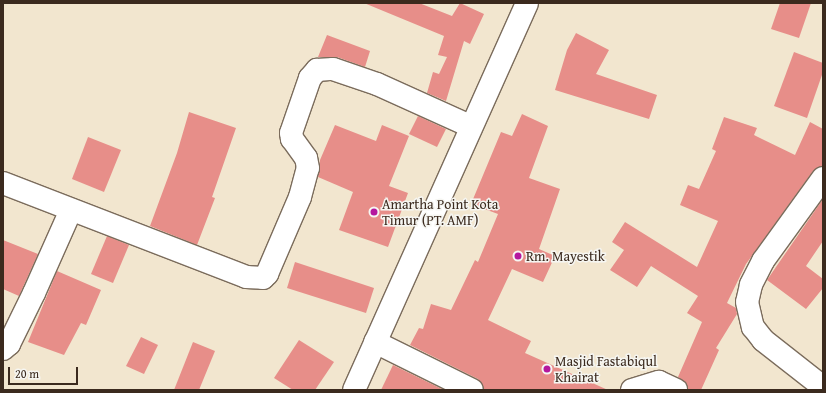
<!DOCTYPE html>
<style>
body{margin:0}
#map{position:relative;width:826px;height:393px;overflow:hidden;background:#f2e6cf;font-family:"Gentium Book Plus",serif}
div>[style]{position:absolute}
.building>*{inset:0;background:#e78e89}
.roads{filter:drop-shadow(1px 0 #7b6c5c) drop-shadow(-1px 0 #7b6c5c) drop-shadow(0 1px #7b6c5c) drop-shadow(0 -1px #7b6c5c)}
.minor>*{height:22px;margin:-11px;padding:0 11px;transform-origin:11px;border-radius:11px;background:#fff}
.dots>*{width:11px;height:11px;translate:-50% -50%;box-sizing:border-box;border:2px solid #f6f6f2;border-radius:50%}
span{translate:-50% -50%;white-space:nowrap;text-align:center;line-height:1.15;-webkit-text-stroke:3px #f6f6f2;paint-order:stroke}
.poi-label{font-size:14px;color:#3b2a1e}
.left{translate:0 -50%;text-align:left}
.frame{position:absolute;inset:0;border:4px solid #3b2a1e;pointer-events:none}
.scale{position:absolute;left:8px;top:367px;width:70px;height:18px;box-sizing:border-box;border:2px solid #3b2a1e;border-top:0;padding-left:5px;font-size:12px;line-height:14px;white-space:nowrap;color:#3b2a1e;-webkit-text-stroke:3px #f6f6f2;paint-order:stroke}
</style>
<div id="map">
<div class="building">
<i style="clip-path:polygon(364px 3px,419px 3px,452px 16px,460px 3px,484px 14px,470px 44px,464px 41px,446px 101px,427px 93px,433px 72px,439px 74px,447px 57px,438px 55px,444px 36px)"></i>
<i style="clip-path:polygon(780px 3px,811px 3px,799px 38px,771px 29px)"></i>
<i style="clip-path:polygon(576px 33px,609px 50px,596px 74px,657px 95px,649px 119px,555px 90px,567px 50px)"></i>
<i style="clip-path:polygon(327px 35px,370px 51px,365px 67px,337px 57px,318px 57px)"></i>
<i style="clip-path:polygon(794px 52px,823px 63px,823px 72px,807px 118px,774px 106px)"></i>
<i style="clip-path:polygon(189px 112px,236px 128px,212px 197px,215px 198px,197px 245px,150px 226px,177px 153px)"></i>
<i style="clip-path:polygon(522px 114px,548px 126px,529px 178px,560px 189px,539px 249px,555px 256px,543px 282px,512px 269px,488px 320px,531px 341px,525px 353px,608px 390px,484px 390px,478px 379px,410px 345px,419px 328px,423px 329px,431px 304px,451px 310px,475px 260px,478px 262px,498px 214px,471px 204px,501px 132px,512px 136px)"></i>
<i style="clip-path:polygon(418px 116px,446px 129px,437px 147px,409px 134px)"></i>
<i style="clip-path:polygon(724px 117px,757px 128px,754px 135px,795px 155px,810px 122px,823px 129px,823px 166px,813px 171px,746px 264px,727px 303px,736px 308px,737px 314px,716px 348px,719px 350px,701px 390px,688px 390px,686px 383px,678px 377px,702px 322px,687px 313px,698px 296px,651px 266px,637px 287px,610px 270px,624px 250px,612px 242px,625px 222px,697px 267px,718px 221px,680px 205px,688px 185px,699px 189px,716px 151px,712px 149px)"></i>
<i style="clip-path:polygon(335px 125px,376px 141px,382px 125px,409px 136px,389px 186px,408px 193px,388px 247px,339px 230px,353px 192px,318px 177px,320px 160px)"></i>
<i style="clip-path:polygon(88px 137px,121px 150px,104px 192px,72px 179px)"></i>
<i style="clip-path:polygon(823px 199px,823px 241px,806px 266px,823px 279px,823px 288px,806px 309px,767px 280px)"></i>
<i style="clip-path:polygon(107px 236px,129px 245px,113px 283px,91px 274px)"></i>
<i style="clip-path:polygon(3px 240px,38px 254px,19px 296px,3px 289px)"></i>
<i style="clip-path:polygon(295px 262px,374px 288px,366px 313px,287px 288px)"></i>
<i style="clip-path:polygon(57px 271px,101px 290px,86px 325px,81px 323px,64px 355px,28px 342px)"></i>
<i style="clip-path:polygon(141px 337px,158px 345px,144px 374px,126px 366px)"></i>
<i style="clip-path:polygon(299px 340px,334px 362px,315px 390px,293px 390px,274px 378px)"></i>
<i style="clip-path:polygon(193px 342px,215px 351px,199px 390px,174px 390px)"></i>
<i style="clip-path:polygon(393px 365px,444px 390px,381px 390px)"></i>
</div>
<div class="roads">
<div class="minor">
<i style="left:823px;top:178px;width:102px;rotate:125.9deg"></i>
<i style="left:763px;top:261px;width:27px;rotate:117deg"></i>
<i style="left:751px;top:285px;width:17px;rotate:103deg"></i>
<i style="left:747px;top:302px;width:26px;rotate:77deg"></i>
<i style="left:753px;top:327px;width:16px;rotate:52deg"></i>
<i style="left:763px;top:340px;width:76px;rotate:38.1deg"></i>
<i style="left:3px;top:183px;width:261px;rotate:21.1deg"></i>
<i style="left:246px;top:277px;width:17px;rotate:3deg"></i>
<i style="left:263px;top:278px;width:6px;rotate:-45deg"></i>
<i style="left:267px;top:274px;width:84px;rotate:-66.8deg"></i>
<i style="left:300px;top:197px;width:30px;rotate:-75deg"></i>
<i style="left:308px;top:168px;width:10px;rotate:-101deg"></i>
<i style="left:306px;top:158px;width:24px;rotate:-126deg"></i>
<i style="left:292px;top:139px;width:6px;rotate:-99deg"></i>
<i style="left:291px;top:133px;width:58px;rotate:-70.9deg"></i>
<i style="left:310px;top:78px;width:11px;rotate:-49deg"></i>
<i style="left:317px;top:70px;width:16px;rotate:-4deg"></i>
<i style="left:333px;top:69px;width:46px;rotate:18.8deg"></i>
<i style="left:377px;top:84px;width:102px;rotate:24.3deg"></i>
<i style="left:375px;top:342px;width:108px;rotate:26.3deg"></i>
<i style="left:3px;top:349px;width:8px;rotate:-40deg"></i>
<i style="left:9px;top:344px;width:57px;rotate:-63.9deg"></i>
<i style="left:34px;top:293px;width:91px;rotate:-66deg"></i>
<i style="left:354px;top:390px;width:424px;rotate:-65.9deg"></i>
<i style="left:632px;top:390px;width:28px;rotate:-17deg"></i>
<i style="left:659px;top:382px;width:19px;rotate:25deg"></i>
</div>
</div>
<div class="dots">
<i style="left:374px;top:212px;background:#b5179e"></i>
<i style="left:518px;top:256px;background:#b5179e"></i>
<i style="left:547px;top:369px;background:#b5179e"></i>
</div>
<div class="poi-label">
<span class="left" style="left:382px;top:212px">Amartha Point Kota<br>Timur (PT. AMF)</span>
<span class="left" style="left:526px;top:256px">Rm. Mayestik</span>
<span class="left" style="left:555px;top:369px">Masjid Fastabiqul<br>Khairat</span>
</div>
<div class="frame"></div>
<div class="scale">20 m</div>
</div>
